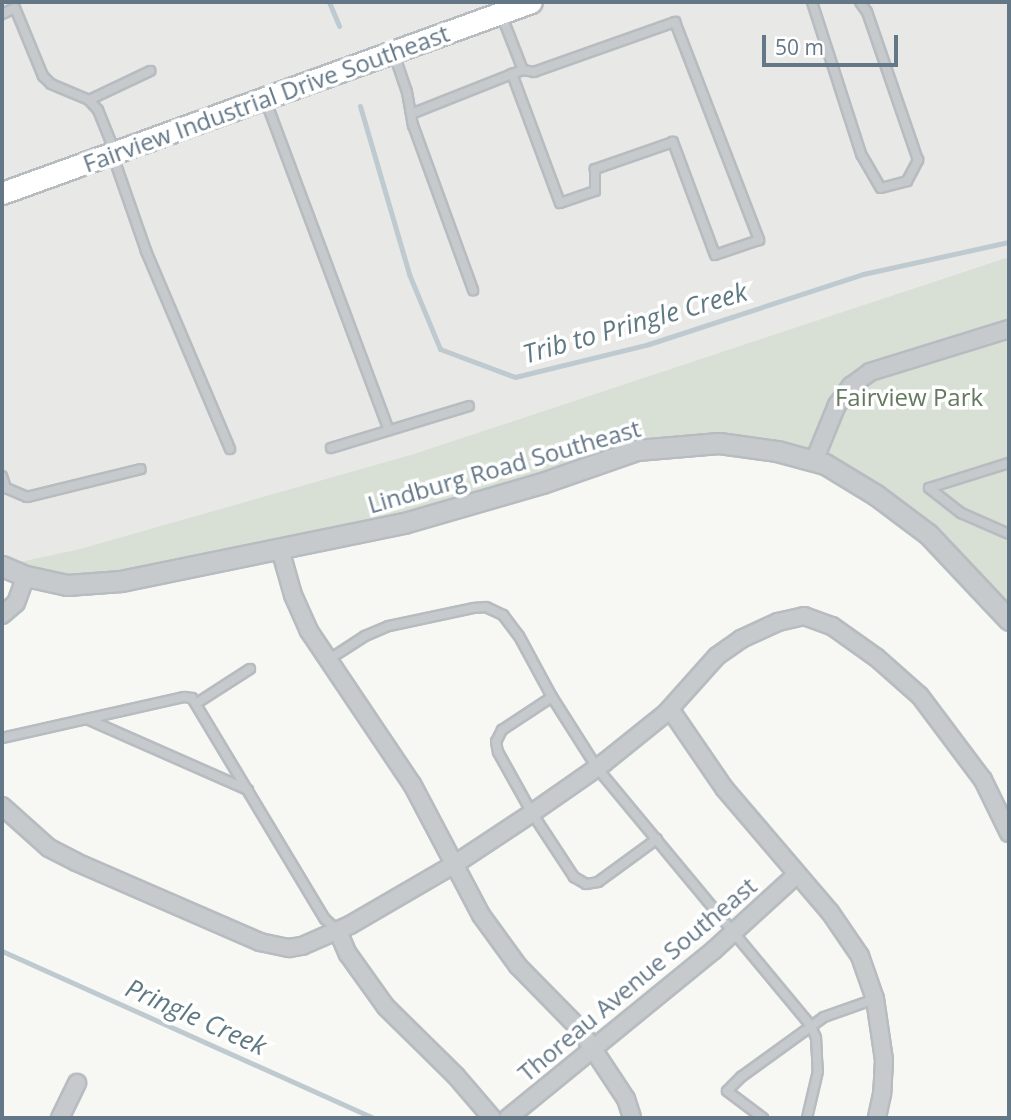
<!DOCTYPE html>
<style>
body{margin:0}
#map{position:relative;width:1011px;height:1120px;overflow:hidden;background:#f7f7f3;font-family:"Open Sans",sans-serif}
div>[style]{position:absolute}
.built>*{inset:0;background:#e8e9e7}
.green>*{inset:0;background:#d8dfd4}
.stream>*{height:5px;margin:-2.5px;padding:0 2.5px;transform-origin:2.5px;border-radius:2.5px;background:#bfcad0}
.roads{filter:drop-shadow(2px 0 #b6bcc0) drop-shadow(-2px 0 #b6bcc0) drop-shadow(0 2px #b6bcc0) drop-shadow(0 -2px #b6bcc0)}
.service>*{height:8px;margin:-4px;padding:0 4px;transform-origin:4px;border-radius:4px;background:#c6cacd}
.minor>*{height:16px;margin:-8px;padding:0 8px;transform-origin:8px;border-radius:8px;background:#c6cacd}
.tertiary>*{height:19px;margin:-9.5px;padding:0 9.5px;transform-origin:9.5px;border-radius:9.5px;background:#c6cacd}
.secondary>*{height:21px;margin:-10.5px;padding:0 10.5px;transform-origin:10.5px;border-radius:10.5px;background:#fff}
span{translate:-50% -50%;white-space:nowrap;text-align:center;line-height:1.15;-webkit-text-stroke:7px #fff;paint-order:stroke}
.street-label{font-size:24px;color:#637787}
.park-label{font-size:24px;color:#64795f}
.water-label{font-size:26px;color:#5f7983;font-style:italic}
.frame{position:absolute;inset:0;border:4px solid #637787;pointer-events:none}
.scale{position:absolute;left:762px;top:35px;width:136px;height:32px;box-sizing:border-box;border:4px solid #637787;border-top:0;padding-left:9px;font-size:21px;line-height:24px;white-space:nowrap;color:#637787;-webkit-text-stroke:5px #fff;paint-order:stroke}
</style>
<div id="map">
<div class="built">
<i style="clip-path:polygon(2px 2px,1009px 2px,1009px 258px,355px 497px,2px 570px)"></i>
</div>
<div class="green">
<i style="clip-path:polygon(1009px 257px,1009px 620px,928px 534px,825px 464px,666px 446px,542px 483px,100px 584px,2px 566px,80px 549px,414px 454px)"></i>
</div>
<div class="stream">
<i style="left:329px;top:2px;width:26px;rotate:67deg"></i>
<i style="left:360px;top:106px;width:175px;rotate:73.7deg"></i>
<i style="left:409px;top:274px;width:81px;rotate:67.5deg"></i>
<i style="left:440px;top:349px;width:80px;rotate:20.5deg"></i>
<i style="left:515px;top:377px;width:138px;rotate:-13.8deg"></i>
<i style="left:649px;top:344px;width:225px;rotate:-18.1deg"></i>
<i style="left:863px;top:274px;width:149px;rotate:-12.4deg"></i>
<i style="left:2px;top:951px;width:408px;rotate:24.2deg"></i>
</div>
<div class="roads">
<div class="service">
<i style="left:812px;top:2px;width:160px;rotate:72.1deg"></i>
<i style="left:861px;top:154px;width:39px;rotate:60deg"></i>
<i style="left:881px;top:188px;width:27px;rotate:-15deg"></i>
<i style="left:907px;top:181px;width:24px;rotate:-62deg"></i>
<i style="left:918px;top:160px;width:157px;rotate:-109deg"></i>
<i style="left:867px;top:12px;width:12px;rotate:-125deg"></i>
<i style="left:2px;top:14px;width:14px;rotate:-25deg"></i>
<i style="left:15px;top:8px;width:74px;rotate:67.6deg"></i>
<i style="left:43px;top:76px;width:11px;rotate:45deg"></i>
<i style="left:51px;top:84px;width:41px;rotate:22.8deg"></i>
<i style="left:89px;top:100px;width:13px;rotate:48deg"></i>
<i style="left:98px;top:110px;width:45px;rotate:68deg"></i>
<i style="left:501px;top:14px;width:60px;rotate:68.6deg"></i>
<i style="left:394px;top:54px;width:40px;rotate:71.1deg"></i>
<i style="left:407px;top:92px;width:34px;rotate:80deg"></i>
<i style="left:413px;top:125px;width:176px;rotate:70deg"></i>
<i style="left:265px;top:99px;width:353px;rotate:69.5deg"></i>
<i style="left:89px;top:100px;width:68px;rotate:-25.4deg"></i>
<i style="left:411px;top:114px;width:109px;rotate:-21.6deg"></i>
<i style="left:512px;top:74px;width:12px;rotate:-20deg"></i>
<i style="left:523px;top:70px;width:11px;rotate:10deg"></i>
<i style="left:534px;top:72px;width:150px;rotate:-19.5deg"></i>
<i style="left:675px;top:22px;width:234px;rotate:68.9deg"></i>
<i style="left:759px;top:240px;width:46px;rotate:161.2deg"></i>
<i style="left:715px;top:255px;width:121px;rotate:-110.4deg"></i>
<i style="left:673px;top:142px;width:83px;rotate:160.9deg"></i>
<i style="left:595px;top:169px;width:22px;rotate:90deg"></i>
<i style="left:595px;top:191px;width:37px;rotate:161deg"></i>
<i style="left:560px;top:203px;width:138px;rotate:-110.4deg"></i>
<i style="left:113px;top:156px;width:101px;rotate:70.8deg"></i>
<i style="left:146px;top:251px;width:215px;rotate:67deg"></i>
<i style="left:331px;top:448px;width:144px;rotate:-16.9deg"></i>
<i style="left:2px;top:476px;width:13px;rotate:72deg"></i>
<i style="left:6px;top:488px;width:23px;rotate:23deg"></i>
<i style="left:27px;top:497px;width:117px;rotate:-13.8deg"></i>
<i style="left:929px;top:488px;width:41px;rotate:38deg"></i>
<i style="left:961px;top:513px;width:52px;rotate:23.6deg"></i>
<i style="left:929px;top:488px;width:84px;rotate:-17.4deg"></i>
<i style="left:328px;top:660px;width:44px;rotate:-33deg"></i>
<i style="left:365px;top:636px;width:26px;rotate:-23deg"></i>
<i style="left:389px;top:626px;width:87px;rotate:-12deg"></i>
<i style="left:474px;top:608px;width:12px;rotate:-5deg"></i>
<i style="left:486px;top:607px;width:19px;rotate:25deg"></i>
<i style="left:503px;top:615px;width:26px;rotate:53deg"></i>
<i style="left:519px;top:636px;width:69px;rotate:61.6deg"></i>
<i style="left:552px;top:697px;width:84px;rotate:57.6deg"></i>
<i style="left:597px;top:768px;width:335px;rotate:50.3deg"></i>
<i style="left:811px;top:1026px;width:13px;rotate:67deg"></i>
<i style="left:816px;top:1038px;width:33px;rotate:87deg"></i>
<i style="left:818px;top:1071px;width:48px;rotate:103.2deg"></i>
<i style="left:552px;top:697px;width:60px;rotate:146.6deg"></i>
<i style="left:502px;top:730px;width:13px;rotate:117deg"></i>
<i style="left:496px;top:742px;width:10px;rotate:79deg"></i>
<i style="left:498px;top:752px;width:70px;rotate:60.9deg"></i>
<i style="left:532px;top:813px;width:77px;rotate:56.7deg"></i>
<i style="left:574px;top:877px;width:14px;rotate:30deg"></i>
<i style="left:586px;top:884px;width:12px;rotate:-9deg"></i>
<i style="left:598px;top:882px;width:73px;rotate:-36.1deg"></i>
<i style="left:197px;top:703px;width:63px;rotate:-32.7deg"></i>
<i style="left:87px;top:719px;width:176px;rotate:23.8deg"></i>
<i style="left:2px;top:738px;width:187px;rotate:-12.7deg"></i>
<i style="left:184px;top:697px;width:8px;rotate:7deg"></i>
<i style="left:192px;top:698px;width:258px;rotate:59deg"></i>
<i style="left:325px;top:919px;width:16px;rotate:43deg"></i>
<i style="left:763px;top:1118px;width:45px;rotate:-143.1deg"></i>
<i style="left:727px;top:1091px;width:20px;rotate:-45deg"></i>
<i style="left:741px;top:1077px;width:102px;rotate:-35.9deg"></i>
<i style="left:824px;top:1017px;width:54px;rotate:-19.4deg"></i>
</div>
<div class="minor">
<i style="left:814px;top:461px;width:61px;rotate:-67.7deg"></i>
<i style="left:837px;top:405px;width:24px;rotate:-54deg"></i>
<i style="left:851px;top:386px;width:24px;rotate:-36deg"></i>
<i style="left:870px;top:372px;width:145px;rotate:-17.2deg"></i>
<i style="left:280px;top:549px;width:48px;rotate:74.2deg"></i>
<i style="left:293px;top:595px;width:39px;rotate:66deg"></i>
<i style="left:309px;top:631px;width:184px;rotate:56.1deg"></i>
<i style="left:412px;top:784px;width:148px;rotate:62.2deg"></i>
<i style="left:481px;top:915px;width:63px;rotate:54deg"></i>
<i style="left:518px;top:966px;width:87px;rotate:45.5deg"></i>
<i style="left:579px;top:1028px;width:85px;rotate:56.5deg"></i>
<i style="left:626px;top:1099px;width:20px;rotate:72deg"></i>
<i style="left:2px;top:615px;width:18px;rotate:-41deg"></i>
<i style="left:16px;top:603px;width:29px;rotate:-70deg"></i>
<i style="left:670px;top:709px;width:96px;rotate:55.6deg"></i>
<i style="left:724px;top:788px;width:163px;rotate:49.5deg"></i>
<i style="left:830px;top:912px;width:53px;rotate:55.7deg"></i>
<i style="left:860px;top:956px;width:46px;rotate:70.8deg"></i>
<i style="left:875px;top:999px;width:62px;rotate:81.6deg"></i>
<i style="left:884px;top:1060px;width:34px;rotate:93deg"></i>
<i style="left:882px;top:1094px;width:25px;rotate:102deg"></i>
<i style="left:2px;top:806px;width:63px;rotate:41.8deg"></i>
<i style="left:49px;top:848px;width:30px;rotate:27deg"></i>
<i style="left:76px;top:862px;width:201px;rotate:23.5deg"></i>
<i style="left:260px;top:942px;width:30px;rotate:12deg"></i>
<i style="left:289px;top:948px;width:13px;rotate:-9deg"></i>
<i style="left:302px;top:946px;width:52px;rotate:-23.6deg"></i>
<i style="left:350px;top:925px;width:121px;rotate:-30.2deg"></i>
<i style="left:455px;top:864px;width:92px;rotate:-33.5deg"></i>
<i style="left:532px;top:813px;width:89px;rotate:-34.9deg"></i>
<i style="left:605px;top:762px;width:78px;rotate:-38.8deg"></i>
<i style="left:666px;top:713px;width:76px;rotate:-48.2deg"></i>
<i style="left:717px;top:656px;width:29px;rotate:-35deg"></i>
<i style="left:741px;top:639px;width:41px;rotate:-24.7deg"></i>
<i style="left:778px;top:622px;width:27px;rotate:-13deg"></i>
<i style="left:804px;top:616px;width:30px;rotate:20deg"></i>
<i style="left:832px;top:626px;width:55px;rotate:35.4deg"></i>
<i style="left:877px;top:658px;width:57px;rotate:41.5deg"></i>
<i style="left:920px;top:696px;width:105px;rotate:53.1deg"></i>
<i style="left:983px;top:780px;width:59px;rotate:63.9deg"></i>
<i style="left:338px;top:931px;width:25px;rotate:67deg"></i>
<i style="left:348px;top:954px;width:65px;rotate:54.4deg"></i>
<i style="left:386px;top:1007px;width:98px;rotate:44.6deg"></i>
<i style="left:456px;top:1076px;width:55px;rotate:49.4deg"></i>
<i style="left:60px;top:1118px;width:39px;rotate:-64deg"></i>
<i style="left:508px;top:1118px;width:266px;rotate:-39.2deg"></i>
<i style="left:714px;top:950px;width:111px;rotate:-42.4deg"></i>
</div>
<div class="tertiary">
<i style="left:2px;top:566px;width:26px;rotate:23deg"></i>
<i style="left:26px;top:576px;width:42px;rotate:12.4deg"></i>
<i style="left:67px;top:585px;width:54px;rotate:-4.2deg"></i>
<i style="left:121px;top:581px;width:289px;rotate:-11.6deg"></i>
<i style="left:404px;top:523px;width:144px;rotate:-16.2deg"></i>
<i style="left:542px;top:483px;width:101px;rotate:-19.2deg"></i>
<i style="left:637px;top:450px;width:82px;rotate:-4.9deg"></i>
<i style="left:719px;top:443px;width:59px;rotate:7.9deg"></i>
<i style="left:777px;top:451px;width:50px;rotate:15.2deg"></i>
<i style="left:825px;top:464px;width:60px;rotate:31.3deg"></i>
<i style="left:876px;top:495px;width:65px;rotate:36.9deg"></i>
<i style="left:928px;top:534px;width:118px;rotate:46.7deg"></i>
</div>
<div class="secondary">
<i style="left:2px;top:193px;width:562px;rotate:-19.85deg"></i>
</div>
</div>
<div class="street-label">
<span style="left:266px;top:98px;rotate:-20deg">Fairview Industrial Drive Southeast</span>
<span style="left:504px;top:466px;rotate:-16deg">Lindburg Road Southeast</span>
<span style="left:637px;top:979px;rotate:-40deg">Thoreau Avenue Southeast</span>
</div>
<div class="park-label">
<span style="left:909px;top:397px">Fairview Park</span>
</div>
<div class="water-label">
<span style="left:635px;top:323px;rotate:-16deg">Trib to Pringle Creek</span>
<span style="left:196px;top:1017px;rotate:24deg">Pringle Creek</span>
</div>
<div class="frame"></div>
<div class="scale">50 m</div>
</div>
